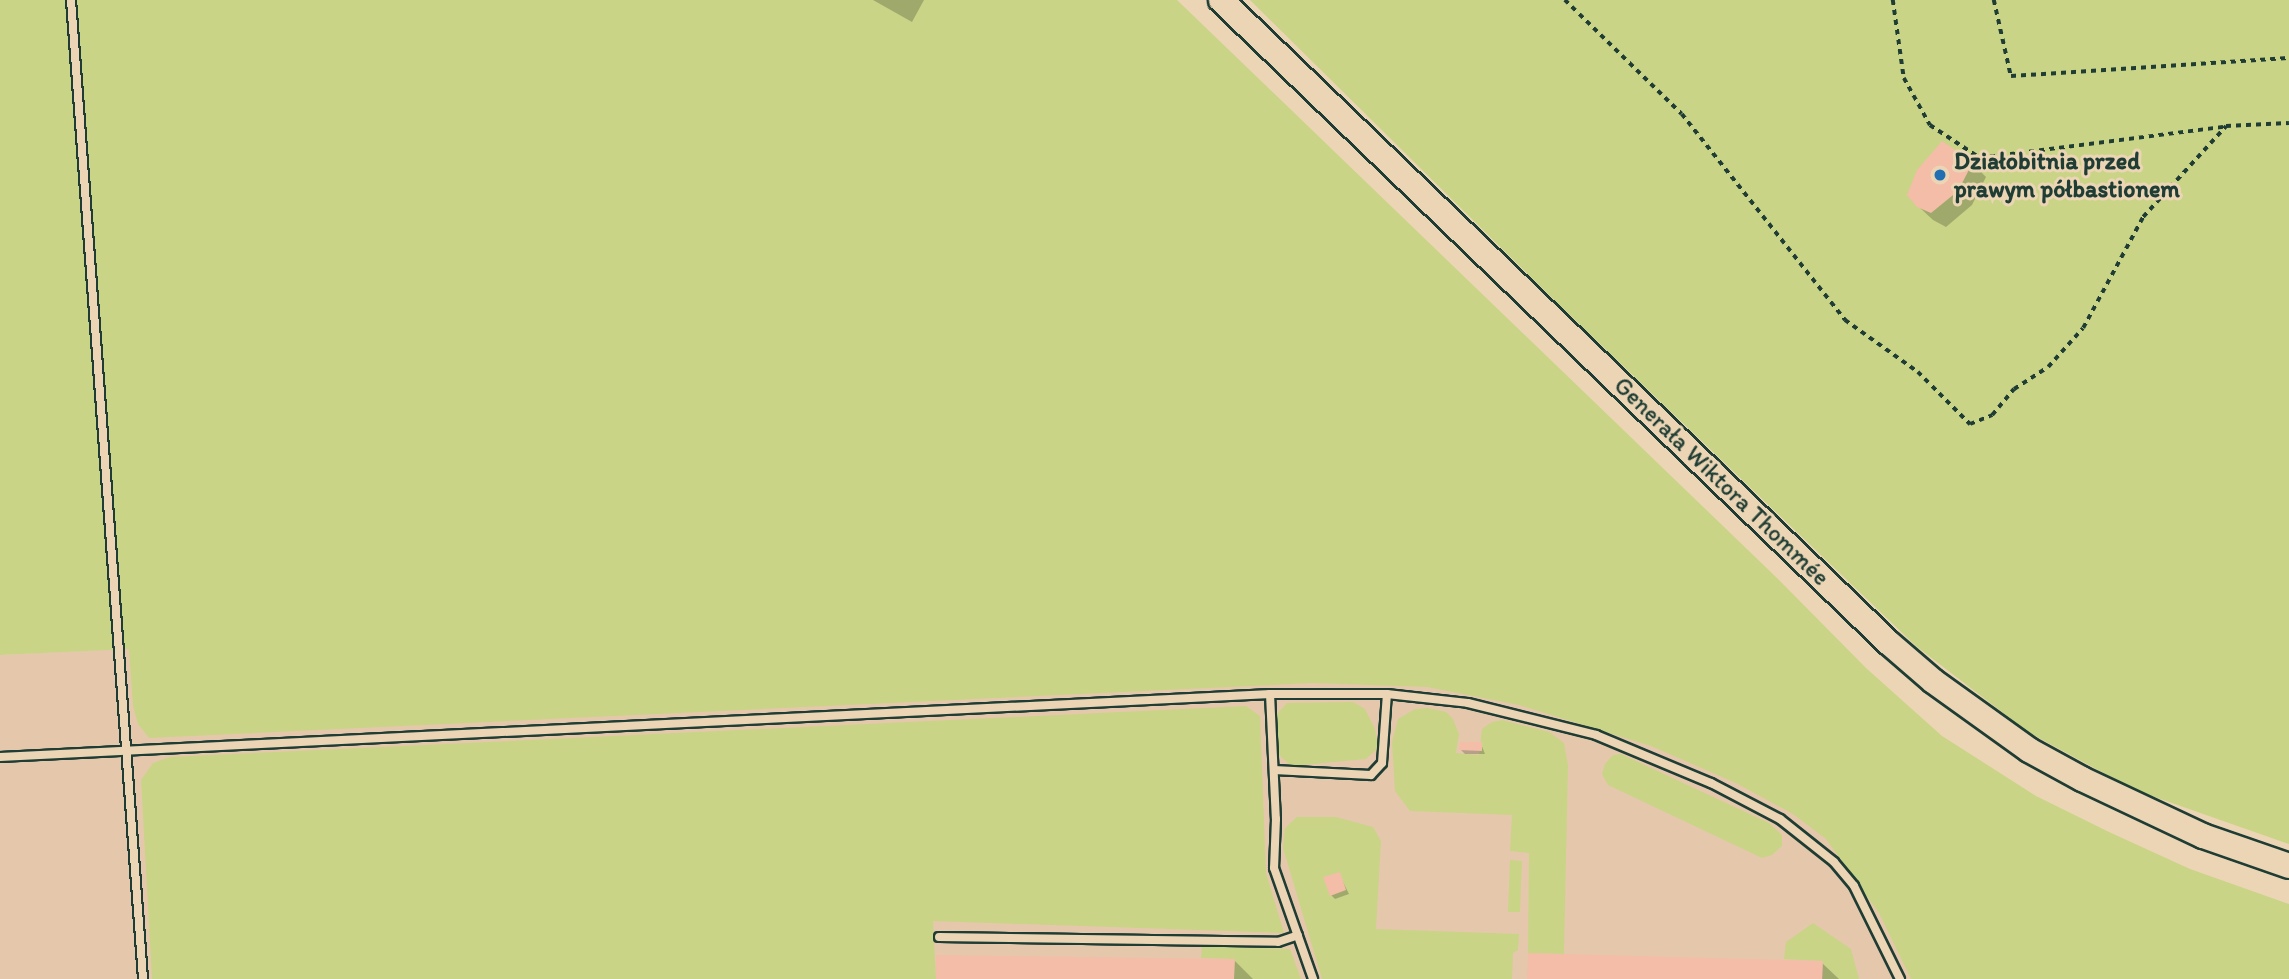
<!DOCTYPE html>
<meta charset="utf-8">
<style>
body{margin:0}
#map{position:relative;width:2289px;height:979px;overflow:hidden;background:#ebd5b4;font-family:Itim,sans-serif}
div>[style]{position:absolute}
.built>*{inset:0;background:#e5c8ab}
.green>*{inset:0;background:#c9d487}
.shadow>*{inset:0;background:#0003}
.building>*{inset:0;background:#f3bda7}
.path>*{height:3.5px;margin-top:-1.75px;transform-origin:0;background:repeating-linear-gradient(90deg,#1f3d34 0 5px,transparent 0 10px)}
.roads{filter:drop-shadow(2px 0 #1f3d34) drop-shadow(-2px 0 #1f3d34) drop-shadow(0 2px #1f3d34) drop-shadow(0 -2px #1f3d34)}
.lane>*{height:8px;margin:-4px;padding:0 4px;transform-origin:4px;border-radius:4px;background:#ebd5b4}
.primary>*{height:24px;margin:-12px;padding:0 12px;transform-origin:12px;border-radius:12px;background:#ebd5b4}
.dots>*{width:19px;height:19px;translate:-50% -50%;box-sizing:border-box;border:4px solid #ebd5b4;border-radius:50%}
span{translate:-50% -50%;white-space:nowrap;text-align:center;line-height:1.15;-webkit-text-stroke:6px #ebd5b4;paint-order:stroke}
.poi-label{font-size:24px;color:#1f3d34;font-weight:700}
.left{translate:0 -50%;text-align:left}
.street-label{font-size:24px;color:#1f3d34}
</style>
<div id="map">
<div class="built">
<i style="clip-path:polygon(215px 644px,1500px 644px,1888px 832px,1956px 979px,0 979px,0 655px)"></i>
</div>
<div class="green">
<i style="clip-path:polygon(0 0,1177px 0,1778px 579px,1866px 668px,1942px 736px,2036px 796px,2109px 832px,2190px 869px,2289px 904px,2289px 979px,1911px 979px,1879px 913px,1826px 839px,1793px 814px,1736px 783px,1651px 746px,1519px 705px,1427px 687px,1313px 683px,149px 738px,138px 724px,133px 706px,129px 649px,0 655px)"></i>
<i style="clip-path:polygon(1250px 0,2289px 0,2289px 844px,2135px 790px,2028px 732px,1916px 646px,1552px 298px)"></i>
<i style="clip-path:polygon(1353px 702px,1365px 709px,1375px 729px,1378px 748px,1366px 759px,1291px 766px,1279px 755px,1277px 714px,1287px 703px)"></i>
<i style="clip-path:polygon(1246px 706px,1260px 716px,1266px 873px,1284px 933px,933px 921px,936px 979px,152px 979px,141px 780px,153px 763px,170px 757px)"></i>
<i style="clip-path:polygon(1428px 708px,1446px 712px,1453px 719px,1459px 734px,1456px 753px,1479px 755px,1482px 729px,1492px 722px,1502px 720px,1549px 732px,1564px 743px,1568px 765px,1564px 954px,1528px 953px,1529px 853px,1510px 851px,1512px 815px,1410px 811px,1395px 791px,1392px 742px,1398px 719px,1415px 709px)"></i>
<i style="clip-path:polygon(1621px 754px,1769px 823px,1782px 835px,1782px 846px,1772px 855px,1762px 858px,1608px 785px,1602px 774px,1605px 764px,1613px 755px)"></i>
<i style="clip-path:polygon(1297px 817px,1336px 817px,1373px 827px,1381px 841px,1376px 929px,1519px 934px,1518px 950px,1513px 953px,1512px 979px,1322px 979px,1283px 848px,1285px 828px)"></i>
<i style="clip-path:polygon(1510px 860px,1522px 861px,1520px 912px,1508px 912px)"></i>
<i style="clip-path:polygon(1813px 923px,1851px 949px,1859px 979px,1823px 979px,1823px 961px,1784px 959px,1786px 942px)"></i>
<i style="clip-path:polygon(1202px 946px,1290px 949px,1301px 979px,1234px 979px,1234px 959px,1201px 958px)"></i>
</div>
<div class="shadow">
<i style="clip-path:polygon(873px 0,924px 0,912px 22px)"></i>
<i style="clip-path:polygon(1972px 163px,1986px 177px,1972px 205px,1946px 227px,1933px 220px,1918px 206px)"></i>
<i style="clip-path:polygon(1481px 744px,1485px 754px,1465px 754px,1461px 750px)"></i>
<i style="clip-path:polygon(1339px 874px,1349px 894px,1335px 899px,1331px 895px)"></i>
<i style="clip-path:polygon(1234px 960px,1253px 979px,938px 979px)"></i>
<i style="clip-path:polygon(1822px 963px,1839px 979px,1529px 979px)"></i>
</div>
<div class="building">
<i style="clip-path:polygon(1942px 141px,1973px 162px,1958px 191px,1931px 213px,1917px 207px,1907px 195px,1917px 170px)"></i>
<i style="clip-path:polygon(1460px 742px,1482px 742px,1482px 751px,1459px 750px)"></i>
<i style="clip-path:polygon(1340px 872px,1346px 890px,1330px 896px,1323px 877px)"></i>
<i style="clip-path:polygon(1528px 953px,1823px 961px,1822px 979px,1527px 979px)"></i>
<i style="clip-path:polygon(936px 955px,1235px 959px,1234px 979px,936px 979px)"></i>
</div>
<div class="path">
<i style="left:1565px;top:0;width:163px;rotate:44.3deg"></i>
<i style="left:1682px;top:114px;width:263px;rotate:51.6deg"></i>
<i style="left:1845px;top:320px;width:90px;rotate:35.5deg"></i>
<i style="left:1918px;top:372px;width:74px;rotate:45deg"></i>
<i style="left:1970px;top:424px;width:24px;rotate:-22deg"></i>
<i style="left:1992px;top:415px;width:34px;rotate:-50deg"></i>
<i style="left:2014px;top:389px;width:40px;rotate:-32.9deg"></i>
<i style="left:2048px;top:367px;width:52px;rotate:-48.1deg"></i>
<i style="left:2083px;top:328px;width:126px;rotate:-61.6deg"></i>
<i style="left:2143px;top:217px;width:123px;rotate:-47.6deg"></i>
<i style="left:2226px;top:126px;width:63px;rotate:-2.7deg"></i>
<i style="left:1893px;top:0;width:79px;rotate:82deg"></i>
<i style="left:1904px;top:78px;width:54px;rotate:61deg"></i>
<i style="left:1930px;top:125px;width:60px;rotate:33.4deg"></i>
<i style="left:1980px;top:158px;width:245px;rotate:-7.3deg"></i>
<i style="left:1994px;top:0;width:78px;rotate:77.4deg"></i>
<i style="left:2011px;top:76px;width:279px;rotate:-3.7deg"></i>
</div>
<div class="roads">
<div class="lane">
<i style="left:71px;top:0;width:982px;rotate:85.79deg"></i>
<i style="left:1270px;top:694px;width:125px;rotate:87.3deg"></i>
<i style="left:1276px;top:819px;width:49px;rotate:92.3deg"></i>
<i style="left:1274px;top:868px;width:118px;rotate:70.6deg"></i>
<i style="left:0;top:757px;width:1272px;rotate:-2.84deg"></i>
<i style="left:1270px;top:694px;width:117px"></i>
<i style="left:1387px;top:694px;width:81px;rotate:6.3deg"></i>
<i style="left:1468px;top:703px;width:132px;rotate:14deg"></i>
<i style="left:1596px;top:735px;width:125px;rotate:22.7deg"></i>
<i style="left:1711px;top:783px;width:78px;rotate:27.6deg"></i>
<i style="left:1780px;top:819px;width:69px;rotate:38.5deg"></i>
<i style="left:1834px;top:862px;width:31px;rotate:50deg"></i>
<i style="left:1854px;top:886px;width:104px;rotate:63.7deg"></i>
<i style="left:1274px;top:770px;width:97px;rotate:3deg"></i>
<i style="left:1371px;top:775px;width:16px;rotate:-47deg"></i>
<i style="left:1382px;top:763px;width:69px;rotate:-85.9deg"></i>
<i style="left:939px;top:937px;width:339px;rotate:0.8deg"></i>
<i style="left:1278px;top:942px;width:21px;rotate:-19deg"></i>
</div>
<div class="primary">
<i style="left:1221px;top:0;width:927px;rotate:43.91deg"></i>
<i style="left:1889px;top:643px;width:58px;rotate:40.8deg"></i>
<i style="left:1933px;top:681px;width:118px;rotate:35.7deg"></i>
<i style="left:2029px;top:750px;width:60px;rotate:28.7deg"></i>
<i style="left:2082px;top:779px;width:134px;rotate:25.2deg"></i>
<i style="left:2203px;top:836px;width:91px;rotate:19.2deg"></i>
</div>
</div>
<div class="dots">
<i style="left:1940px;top:175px;background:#1f6fb2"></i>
</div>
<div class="poi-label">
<span class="left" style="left:1954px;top:175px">Działobitnia przed<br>prawym półbastionem</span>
</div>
<div class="street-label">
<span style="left:1722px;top:481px;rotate:44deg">Generała Wiktora Thommée</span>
</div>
</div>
